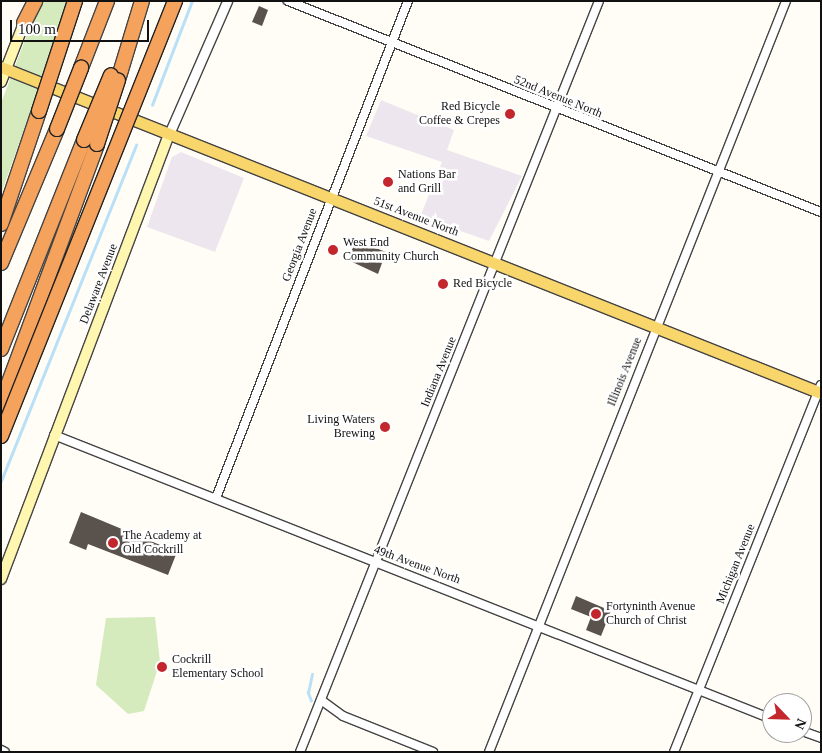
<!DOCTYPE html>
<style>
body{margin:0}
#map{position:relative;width:822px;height:753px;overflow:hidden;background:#fffdf5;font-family:Georgia,serif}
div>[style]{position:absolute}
.industrial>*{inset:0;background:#eee6ef}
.green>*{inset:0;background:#d5ebbd}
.stream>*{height:2.5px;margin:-1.25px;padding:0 1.25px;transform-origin:1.25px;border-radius:1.25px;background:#b9e0f7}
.building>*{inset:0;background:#5a524d}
.roads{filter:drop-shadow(1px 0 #444) drop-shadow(-1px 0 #444) drop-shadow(0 1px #444) drop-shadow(0 -1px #444)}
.minor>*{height:8px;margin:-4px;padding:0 4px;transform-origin:4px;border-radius:4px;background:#fff}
.tertiary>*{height:9px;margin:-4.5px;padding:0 4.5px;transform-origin:4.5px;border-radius:4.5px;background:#fff}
.secondary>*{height:10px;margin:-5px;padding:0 5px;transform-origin:5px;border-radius:5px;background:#fff6b0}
.primary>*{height:11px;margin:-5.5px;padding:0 5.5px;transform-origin:5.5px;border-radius:5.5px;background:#f9d66b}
.motorway>*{height:14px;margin:-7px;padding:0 7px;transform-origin:7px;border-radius:7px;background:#f5a25d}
.bridges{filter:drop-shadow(1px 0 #222) drop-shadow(-1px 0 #222) drop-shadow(0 1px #222) drop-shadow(0 -1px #222)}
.motorway-bridge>*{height:14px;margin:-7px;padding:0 7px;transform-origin:7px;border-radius:7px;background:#f5a25d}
.dots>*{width:14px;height:14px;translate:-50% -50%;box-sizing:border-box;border:2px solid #fff;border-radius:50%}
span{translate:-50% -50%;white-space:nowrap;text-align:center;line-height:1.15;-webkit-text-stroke:5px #fff;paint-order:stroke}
.street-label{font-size:12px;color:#111}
.poi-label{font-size:12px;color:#111}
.right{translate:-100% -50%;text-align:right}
.left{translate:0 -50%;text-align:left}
.frame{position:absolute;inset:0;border:2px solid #111;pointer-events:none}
.north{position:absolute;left:762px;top:693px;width:50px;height:50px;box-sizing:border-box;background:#fff;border:1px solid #a0a0a0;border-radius:50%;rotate:114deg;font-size:14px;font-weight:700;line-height:20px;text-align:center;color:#111}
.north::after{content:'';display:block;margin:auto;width:18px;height:22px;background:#c4262e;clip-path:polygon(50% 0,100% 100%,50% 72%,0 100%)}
.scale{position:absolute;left:10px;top:20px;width:139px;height:22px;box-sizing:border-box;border:2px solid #111;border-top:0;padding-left:6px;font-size:15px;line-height:18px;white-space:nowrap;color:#111;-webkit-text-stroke:4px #fff;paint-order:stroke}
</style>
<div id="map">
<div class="industrial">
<i style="clip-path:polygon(381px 100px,454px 130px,447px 150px,522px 176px,489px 241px,420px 217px,442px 162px,366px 136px)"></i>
<i style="clip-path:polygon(181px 152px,244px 178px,215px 252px,147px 227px,172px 157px)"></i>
</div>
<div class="green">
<i style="clip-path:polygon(40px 1px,70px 1px,1px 194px,1px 103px)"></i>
<i style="clip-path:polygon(155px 617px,160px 662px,144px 711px,128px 714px,96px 685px,106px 618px)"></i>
</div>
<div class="stream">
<i style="left:152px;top:105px;width:111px;rotate:-69deg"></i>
<i style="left:1px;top:481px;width:362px;rotate:-68.1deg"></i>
<i style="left:311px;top:701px;width:9px;rotate:-111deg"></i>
<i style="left:308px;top:693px;width:19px;rotate:-78deg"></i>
</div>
<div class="building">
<i style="clip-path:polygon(259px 6px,268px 10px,262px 26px,252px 22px)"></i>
<i style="clip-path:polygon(355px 240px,386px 252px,378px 274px,348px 260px)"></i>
<i style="clip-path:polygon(81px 512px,177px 552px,168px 575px,88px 544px,86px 550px,69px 543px)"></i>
<i style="clip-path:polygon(576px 596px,611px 611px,601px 636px,586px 630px,591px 617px,571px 609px)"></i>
</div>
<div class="roads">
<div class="minor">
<i style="left:288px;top:1px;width:573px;rotate:21.6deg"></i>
<i style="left:54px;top:435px;width:772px;rotate:21.58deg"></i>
<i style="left:216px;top:498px;width:533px;rotate:-68.88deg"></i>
<i style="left:321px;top:700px;width:27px;rotate:36deg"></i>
<i style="left:343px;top:716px;width:97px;rotate:21.8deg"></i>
<i style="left:802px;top:731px;width:20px;rotate:20deg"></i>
<i style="left:1px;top:750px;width:4px;rotate:27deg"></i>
<i style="left:300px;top:752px;width:808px;rotate:-68.29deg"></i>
<i style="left:489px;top:752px;width:808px;rotate:-68.42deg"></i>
<i style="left:674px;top:752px;width:395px;rotate:-68.2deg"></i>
</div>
<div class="tertiary">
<i style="left:169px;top:134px;width:145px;rotate:-66.4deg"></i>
</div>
<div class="secondary">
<i style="left:1px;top:82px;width:63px;rotate:-68.7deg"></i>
<i style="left:1px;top:579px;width:476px;rotate:-69.3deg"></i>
</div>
<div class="primary">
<i style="left:1px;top:67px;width:882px;rotate:21.68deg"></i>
</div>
<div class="motorway">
<i style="left:24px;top:23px;width:25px;rotate:-63deg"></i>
<i style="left:81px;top:68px;width:72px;rotate:-68.8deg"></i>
<i style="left:118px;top:80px;width:83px;rotate:-73.1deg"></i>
<i style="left:1px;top:224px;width:119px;rotate:-71.4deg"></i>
<i style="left:1px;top:263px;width:145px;rotate:-67.3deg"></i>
<i style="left:1px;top:349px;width:225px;rotate:-68.3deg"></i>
<i style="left:1px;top:404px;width:277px;rotate:-69.7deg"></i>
</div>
</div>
<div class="bridges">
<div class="motorway-bridge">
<i style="left:39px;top:111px;width:116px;rotate:-71.9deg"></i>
<i style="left:57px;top:129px;width:66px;rotate:-68.5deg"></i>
<i style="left:84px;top:140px;width:70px;rotate:-67.4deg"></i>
<i style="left:97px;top:144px;width:67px;rotate:-71.8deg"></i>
<i style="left:1px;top:436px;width:469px;rotate:-68.2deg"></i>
</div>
</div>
<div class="dots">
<i style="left:510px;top:114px;background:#c4262e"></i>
<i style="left:388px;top:182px;background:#c4262e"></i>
<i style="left:333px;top:250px;background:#c4262e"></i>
<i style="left:443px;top:284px;background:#c4262e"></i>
<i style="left:385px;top:427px;background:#c4262e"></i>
<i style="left:113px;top:543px;background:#c4262e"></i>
<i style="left:596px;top:614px;background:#c4262e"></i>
<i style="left:162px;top:667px;background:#c4262e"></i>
</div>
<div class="street-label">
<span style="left:558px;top:97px;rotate:22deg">52nd Avenue North</span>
<span style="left:416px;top:217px;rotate:21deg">51st Avenue North</span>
<span style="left:300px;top:245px;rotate:-69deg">Georgia Avenue</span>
<span style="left:99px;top:284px;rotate:-69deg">Delaware Avenue</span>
<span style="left:439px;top:372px;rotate:-68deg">Indiana Avenue</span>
<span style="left:625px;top:372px;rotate:-68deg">Illinois Avenue</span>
<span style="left:736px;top:564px;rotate:-68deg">Michigan Avenue</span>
<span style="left:417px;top:565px;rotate:20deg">49th Avenue North</span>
</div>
<div class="poi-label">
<span class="right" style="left:500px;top:114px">Red Bicycle<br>Coffee &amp; Crepes</span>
<span class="left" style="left:398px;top:182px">Nations Bar<br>and Grill</span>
<span class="left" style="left:343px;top:250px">West End<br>Community Church</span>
<span class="left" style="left:453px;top:284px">Red Bicycle</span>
<span class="right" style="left:375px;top:427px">Living Waters<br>Brewing</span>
<span class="left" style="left:123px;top:543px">The Academy at<br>Old Cockrill</span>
<span class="left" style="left:606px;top:614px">Fortyninth Avenue<br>Church of Christ</span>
<span class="left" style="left:172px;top:667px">Cockrill<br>Elementary School</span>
</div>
<div class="frame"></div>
<div class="north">N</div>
<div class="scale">100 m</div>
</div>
